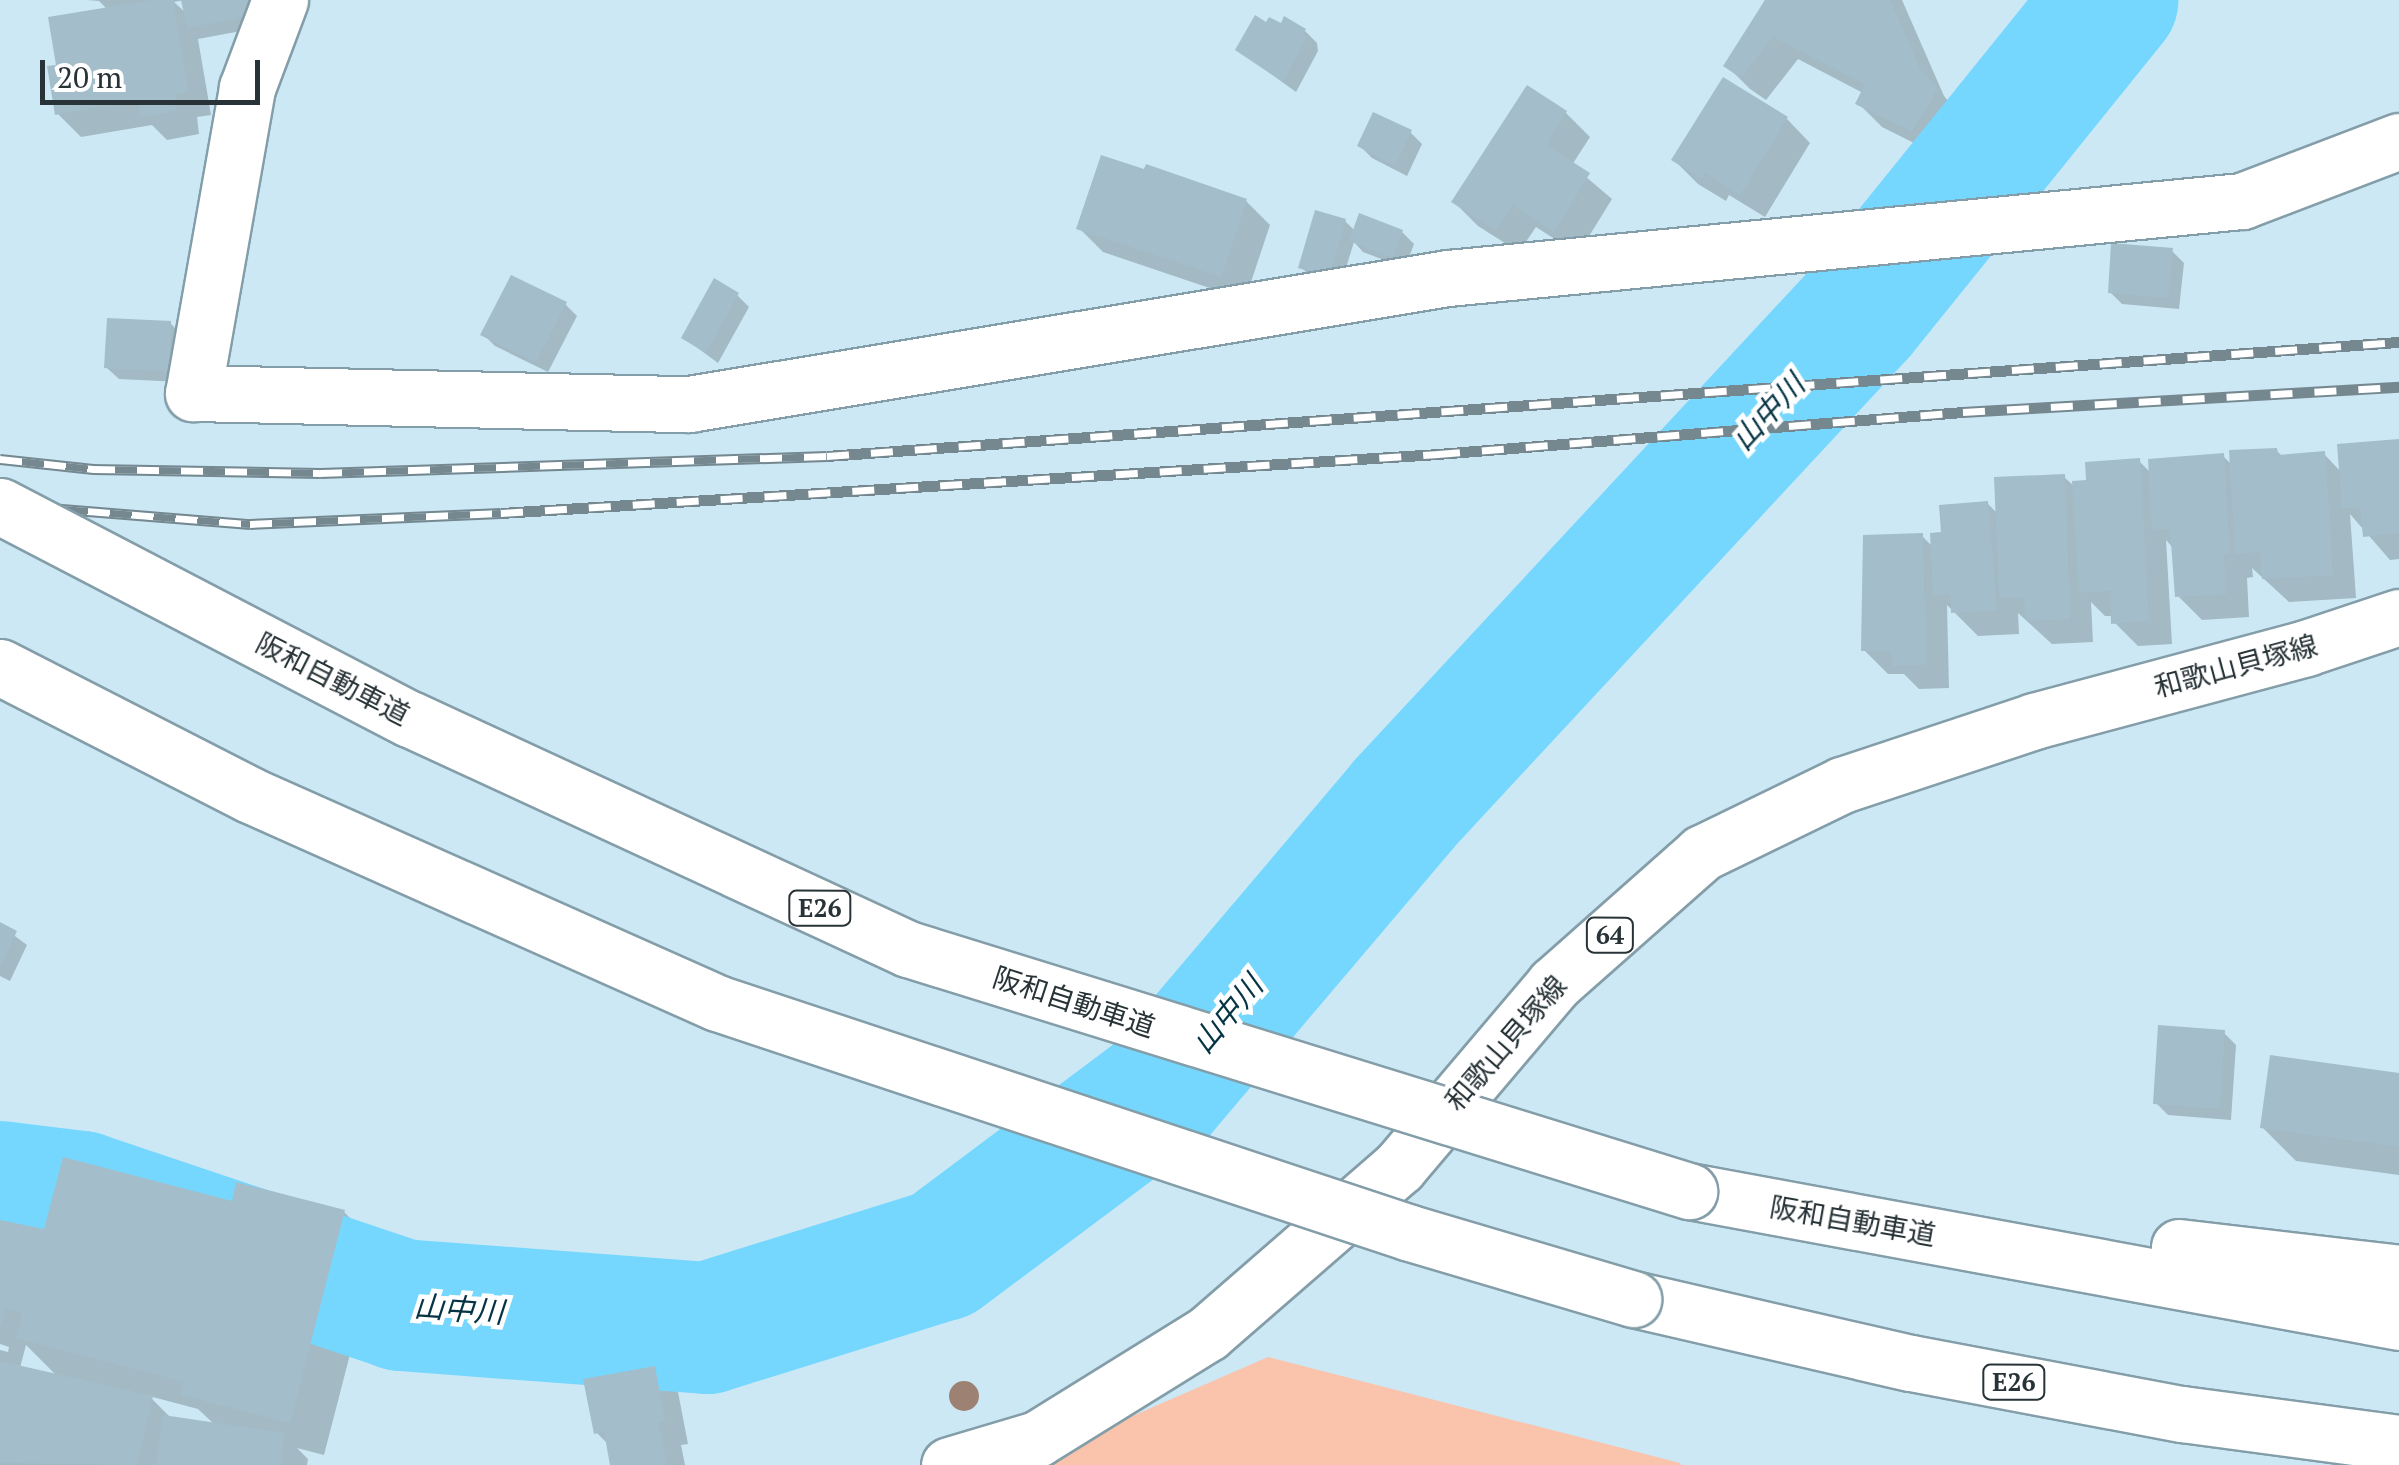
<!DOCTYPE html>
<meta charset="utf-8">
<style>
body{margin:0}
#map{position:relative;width:2399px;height:1465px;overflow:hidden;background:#cce8f5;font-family:"PT Serif","Noto Sans JP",serif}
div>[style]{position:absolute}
.green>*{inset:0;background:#fac3ac}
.shadow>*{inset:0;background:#0003}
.river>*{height:132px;margin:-66px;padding:0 66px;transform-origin:66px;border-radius:66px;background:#75d7fe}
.building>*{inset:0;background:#a3beca}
.roads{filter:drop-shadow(2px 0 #849ea9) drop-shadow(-2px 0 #849ea9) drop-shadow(0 2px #849ea9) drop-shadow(0 -2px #849ea9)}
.street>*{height:55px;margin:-27.5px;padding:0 27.5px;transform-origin:27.5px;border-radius:27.5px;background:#fff}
.primary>*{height:55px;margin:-27.5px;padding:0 27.5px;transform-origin:27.5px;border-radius:27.5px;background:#fff}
.highway>*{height:55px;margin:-27.5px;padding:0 27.5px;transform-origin:27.5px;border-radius:27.5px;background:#fff}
.rail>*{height:11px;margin-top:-5.5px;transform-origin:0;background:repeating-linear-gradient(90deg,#fff 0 22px,#758890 0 44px);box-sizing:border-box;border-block:2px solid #758890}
.bridges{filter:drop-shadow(2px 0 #849ea9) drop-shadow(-2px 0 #849ea9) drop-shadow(0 2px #849ea9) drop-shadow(0 -2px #849ea9)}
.highway-bridge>*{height:55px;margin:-27.5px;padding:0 27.5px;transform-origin:27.5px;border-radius:27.5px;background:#fff}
.trees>*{width:30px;height:30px;margin:-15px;border-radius:50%;background:#9d8274}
span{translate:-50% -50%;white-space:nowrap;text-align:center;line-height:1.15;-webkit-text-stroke:9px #fff;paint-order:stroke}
.shield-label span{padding:2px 8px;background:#fff;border:2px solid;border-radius:8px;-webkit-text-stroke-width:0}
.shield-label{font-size:25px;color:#283337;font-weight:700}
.street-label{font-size:28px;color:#283337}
.water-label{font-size:30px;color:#043343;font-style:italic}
.scale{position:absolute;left:40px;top:60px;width:220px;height:45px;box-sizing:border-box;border:5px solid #283337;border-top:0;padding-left:12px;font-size:30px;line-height:35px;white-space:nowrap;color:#283337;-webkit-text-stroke:8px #fff;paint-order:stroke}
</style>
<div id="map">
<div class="green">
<i style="clip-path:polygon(1268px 1357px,1680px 1463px,1681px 1465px,1020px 1465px)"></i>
</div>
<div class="shadow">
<i style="clip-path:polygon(evenodd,87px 0,258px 0,263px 27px,198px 39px,211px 115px,197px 117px,199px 134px,167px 140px,152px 125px,81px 137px,57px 113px,58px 67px,108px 10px,99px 1px,87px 0,184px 0,187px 14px,174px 2px,184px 0)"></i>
<i style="clip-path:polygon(1765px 0,1902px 0,1944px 96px,1960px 115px,1936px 154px,1882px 127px,1858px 103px,1863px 93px,1798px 59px,1766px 100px,1750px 89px,1726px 65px)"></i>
<i style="clip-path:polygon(1305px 31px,1317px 43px,1318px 51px,1296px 92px,1238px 50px)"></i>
<i style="clip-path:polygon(1528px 88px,1566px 113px,1590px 137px,1572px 165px,1612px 199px,1578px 254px,1536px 227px,1519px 252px,1478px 226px,1454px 202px)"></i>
<i style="clip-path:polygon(1787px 119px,1810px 143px,1765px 217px,1729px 195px,1726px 201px,1698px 184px,1674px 160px)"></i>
<i style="clip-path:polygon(1410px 132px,1422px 144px,1407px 176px,1372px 158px,1360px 146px)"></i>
<i style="clip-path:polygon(1246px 201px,1270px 225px,1245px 300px,1103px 252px,1079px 228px)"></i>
<i style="clip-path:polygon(1345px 221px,1355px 231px,1402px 232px,1414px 244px,1405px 268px,1363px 252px,1354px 242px,1340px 287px,1313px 279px,1301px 267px)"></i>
<i style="clip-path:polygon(2172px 251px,2184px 263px,2179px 309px,2122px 304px,2110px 292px)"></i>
<i style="clip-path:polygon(737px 295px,749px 307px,718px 363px,684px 338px)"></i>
<i style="clip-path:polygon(565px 304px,577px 316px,548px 372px,495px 346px,483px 334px)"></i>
<i style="clip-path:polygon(170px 323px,182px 335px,180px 382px,119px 379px,107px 368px)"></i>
<i style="clip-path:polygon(2399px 442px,2399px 559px,2390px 560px,2350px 514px,2356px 598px,2289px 602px,2252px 568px,2253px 577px,2247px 578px,2249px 617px,2202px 620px,2178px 596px,2174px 549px,2166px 540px,2172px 644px,2138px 646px,2114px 622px,2114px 616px,2105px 616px,2091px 602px,2093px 642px,2052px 644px,2018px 613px,2019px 634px,1978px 636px,1947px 605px,1949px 688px,1919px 689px,1904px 674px,1888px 674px,1864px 650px,1922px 536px,1933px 547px,1987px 503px,1998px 514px,2064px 477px,2075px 487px,2139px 461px,2151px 473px,2223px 456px,2232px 465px,2276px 450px,2283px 457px,2324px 454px,2341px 472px)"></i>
<i style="clip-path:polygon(0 925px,27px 945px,10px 981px,0 976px)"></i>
<i style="clip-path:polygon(2224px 1033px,2236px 1045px,2231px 1120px,2168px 1115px,2156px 1103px)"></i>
<i style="clip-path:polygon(2399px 1075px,2399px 1175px,2296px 1161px,2262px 1127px)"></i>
<i style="clip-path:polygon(evenodd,233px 1204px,344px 1212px,378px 1246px,324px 1455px,297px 1448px,308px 1459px,307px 1465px,0 1465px,0 1350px,8px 1352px,9px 1347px,0 1344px,0 1223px,43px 1231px,233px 1204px,26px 1345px,58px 1377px,20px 1368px,26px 1345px,233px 1204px,149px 1396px,198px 1409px,215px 1425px,172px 1419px,149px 1396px)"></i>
<i style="clip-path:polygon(654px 1368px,678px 1392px,688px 1444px,681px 1445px,685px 1465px,613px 1465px,609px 1445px,597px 1433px)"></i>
</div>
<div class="river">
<i style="left:0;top:1187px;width:82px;rotate:7deg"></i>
<i style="left:81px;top:1197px;width:338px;rotate:18.6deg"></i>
<i style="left:401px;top:1305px;width:307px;rotate:4.3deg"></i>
<i style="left:707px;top:1328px;width:246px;rotate:-17.3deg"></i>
<i style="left:942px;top:1255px;width:272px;rotate:-36.8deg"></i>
<i style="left:1160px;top:1092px;width:377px;rotate:-49.7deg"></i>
<i style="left:1404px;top:804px;width:670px;rotate:-47.12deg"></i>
<i style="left:1860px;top:313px;width:402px;rotate:-51.1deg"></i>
</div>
<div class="building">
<i style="clip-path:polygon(152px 0,173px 0,188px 92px,175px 94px,177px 111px,141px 118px,137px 100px,55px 115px,47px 66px,56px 65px,48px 17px)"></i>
<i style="clip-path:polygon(181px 0,250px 0,252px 16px,187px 28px)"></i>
<i style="clip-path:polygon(1765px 0,1890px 0,1920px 69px,1938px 89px,1912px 131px,1855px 104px,1865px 84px,1773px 37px,1741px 78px,1723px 66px)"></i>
<i style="clip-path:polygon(1255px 15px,1266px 22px,1269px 17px,1281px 23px,1284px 16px,1306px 29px,1303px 35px,1307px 37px,1283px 82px,1235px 50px)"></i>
<i style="clip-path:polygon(1723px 77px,1788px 117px,1740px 195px,1705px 173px,1702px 179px,1671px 160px)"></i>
<i style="clip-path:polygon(1527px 85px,1567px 111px,1546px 145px,1590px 173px,1554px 232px,1512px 205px,1495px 230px,1451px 202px)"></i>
<i style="clip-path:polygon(1373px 112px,1412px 130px,1395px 166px,1357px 146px)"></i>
<i style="clip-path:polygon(1101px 155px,1144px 169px,1146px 164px,1247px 199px,1221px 277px,1076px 229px)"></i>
<i style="clip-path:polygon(1315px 210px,1346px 219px,1329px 277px,1298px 268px)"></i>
<i style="clip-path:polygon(1359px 213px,1403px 230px,1393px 258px,1349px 241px)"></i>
<i style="clip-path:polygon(2111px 243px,2173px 248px,2168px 298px,2108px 293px)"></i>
<i style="clip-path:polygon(511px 275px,567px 302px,536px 362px,480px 335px)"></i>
<i style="clip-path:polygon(714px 278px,739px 293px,706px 353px,681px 338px)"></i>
<i style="clip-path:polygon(107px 318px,171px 321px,169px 371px,104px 368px)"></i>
<i style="clip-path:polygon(2399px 439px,2399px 533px,2363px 537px,2360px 507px,2342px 509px,2337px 444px)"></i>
<i style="clip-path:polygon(2277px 448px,2278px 455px,2325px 451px,2333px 575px,2262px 579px,2260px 552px,2235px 554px,2229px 450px)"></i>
<i style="clip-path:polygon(2224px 453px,2230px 554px,2224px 554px,2226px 594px,2175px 597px,2170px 529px,2152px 530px,2148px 459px)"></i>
<i style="clip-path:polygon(2140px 458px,2149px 621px,2111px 624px,2110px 591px,2079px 593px,2072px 481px,2086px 480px,2085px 462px)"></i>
<i style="clip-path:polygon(2065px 474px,2070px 619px,2026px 621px,2024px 597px,1999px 598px,1994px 477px)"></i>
<i style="clip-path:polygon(1988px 501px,1997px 610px,1951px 613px,1951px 594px,1933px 595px,1930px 533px,1941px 532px,1939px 505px)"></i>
<i style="clip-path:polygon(1923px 533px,1926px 665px,1892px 666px,1891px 651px,1861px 651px,1863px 535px)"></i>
<i style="clip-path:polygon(0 922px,17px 931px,0 967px)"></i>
<i style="clip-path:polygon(2158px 1025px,2225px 1030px,2220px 1109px,2153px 1104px)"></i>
<i style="clip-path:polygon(2270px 1055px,2399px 1073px,2399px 1147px,2260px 1128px)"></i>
<i style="clip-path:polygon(63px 1157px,232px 1201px,236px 1182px,345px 1210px,290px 1423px,181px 1395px,184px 1382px,16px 1338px,22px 1313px,6px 1309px,0 1327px,0 1220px,44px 1229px)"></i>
<i style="clip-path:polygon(0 1361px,153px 1396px,137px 1465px,0 1463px)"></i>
<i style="clip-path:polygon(655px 1366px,665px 1421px,658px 1422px,667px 1465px,610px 1465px,604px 1432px,594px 1434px,583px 1379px)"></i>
<i style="clip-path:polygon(163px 1415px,285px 1433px,280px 1465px,156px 1465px)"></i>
</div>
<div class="roads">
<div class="street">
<i style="left:280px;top:0;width:94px;rotate:110.6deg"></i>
<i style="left:247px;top:88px;width:310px;rotate:100deg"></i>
<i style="left:193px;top:393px;width:496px;rotate:1.3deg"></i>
<i style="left:689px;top:404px;width:769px;rotate:-9.43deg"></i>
<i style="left:1448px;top:278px;width:798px;rotate:-5.54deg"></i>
<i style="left:2242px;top:201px;width:168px;rotate:-20.9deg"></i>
</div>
<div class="primary">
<i style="left:949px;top:1465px;width:92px;rotate:-16.5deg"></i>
<i style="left:1037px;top:1439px;width:201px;rotate:-31.8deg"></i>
<i style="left:1208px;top:1333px;width:253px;rotate:-41deg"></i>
<i style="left:1399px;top:1167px;width:240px;rotate:-49.7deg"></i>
<i style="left:1554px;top:984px;width:198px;rotate:-41.5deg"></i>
<i style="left:1702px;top:853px;width:156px;rotate:-25.9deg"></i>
<i style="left:1842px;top:785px;width:202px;rotate:-18.4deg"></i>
<i style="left:2034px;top:721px;width:282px;rotate:-15deg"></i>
<i style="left:2306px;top:648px;width:98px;rotate:-18.4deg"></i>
</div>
<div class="highway">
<i style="left:1689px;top:1191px;width:722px;rotate:10.45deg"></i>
<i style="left:2179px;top:1247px;width:222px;rotate:6.7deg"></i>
<i style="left:1633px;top:1299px;width:285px;rotate:13deg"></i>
<i style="left:1911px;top:1363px;width:276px;rotate:10.7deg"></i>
<i style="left:2182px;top:1414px;width:219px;rotate:7.6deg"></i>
</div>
</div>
<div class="rail">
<i style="left:0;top:459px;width:94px;rotate:6.1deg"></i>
<i style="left:93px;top:469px;width:227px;rotate:1deg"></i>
<i style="left:320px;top:473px;width:507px;rotate:-1.92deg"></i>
<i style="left:827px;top:456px;width:1576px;rotate:-4.15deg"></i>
<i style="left:0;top:504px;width:251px;rotate:4.6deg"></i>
<i style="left:250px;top:524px;width:251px;rotate:-2.5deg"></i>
<i style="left:501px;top:513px;width:939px;rotate:-3.6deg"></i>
<i style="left:1438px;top:454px;width:527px;rotate:-4.57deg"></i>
<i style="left:1963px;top:412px;width:437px;rotate:-3.3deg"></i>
</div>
<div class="bridges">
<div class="highway-bridge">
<i style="left:0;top:506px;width:462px;rotate:27.5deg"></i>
<i style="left:410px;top:719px;width:549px;rotate:24.79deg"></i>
<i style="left:908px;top:949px;width:818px;rotate:17.22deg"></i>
<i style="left:0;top:667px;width:281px;rotate:27.1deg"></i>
<i style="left:250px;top:795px;width:511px;rotate:24.01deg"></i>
<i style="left:717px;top:1003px;width:730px;rotate:18.36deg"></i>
<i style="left:1410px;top:1233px;width:233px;rotate:16.5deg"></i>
</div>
</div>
<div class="trees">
<i style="left:964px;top:1396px"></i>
</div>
<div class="shield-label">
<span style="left:820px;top:908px">E26</span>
<span style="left:1610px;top:935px">64</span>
<span style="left:2014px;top:1382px">E26</span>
</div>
<div class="street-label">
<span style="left:2236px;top:666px;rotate:-15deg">和歌山貝塚線</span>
<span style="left:333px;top:679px;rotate:27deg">阪和自動車道</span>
<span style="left:1074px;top:1002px;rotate:18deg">阪和自動車道</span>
<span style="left:1506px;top:1043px;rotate:-49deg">和歌山貝塚線</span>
<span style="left:1853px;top:1221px;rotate:10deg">阪和自動車道</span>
</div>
<div class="water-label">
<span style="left:1768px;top:412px;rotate:-47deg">山中川</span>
<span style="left:1227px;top:1014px;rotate:-50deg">山中川</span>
<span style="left:459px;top:1309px;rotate:4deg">山中川</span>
</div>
<div class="scale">20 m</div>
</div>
